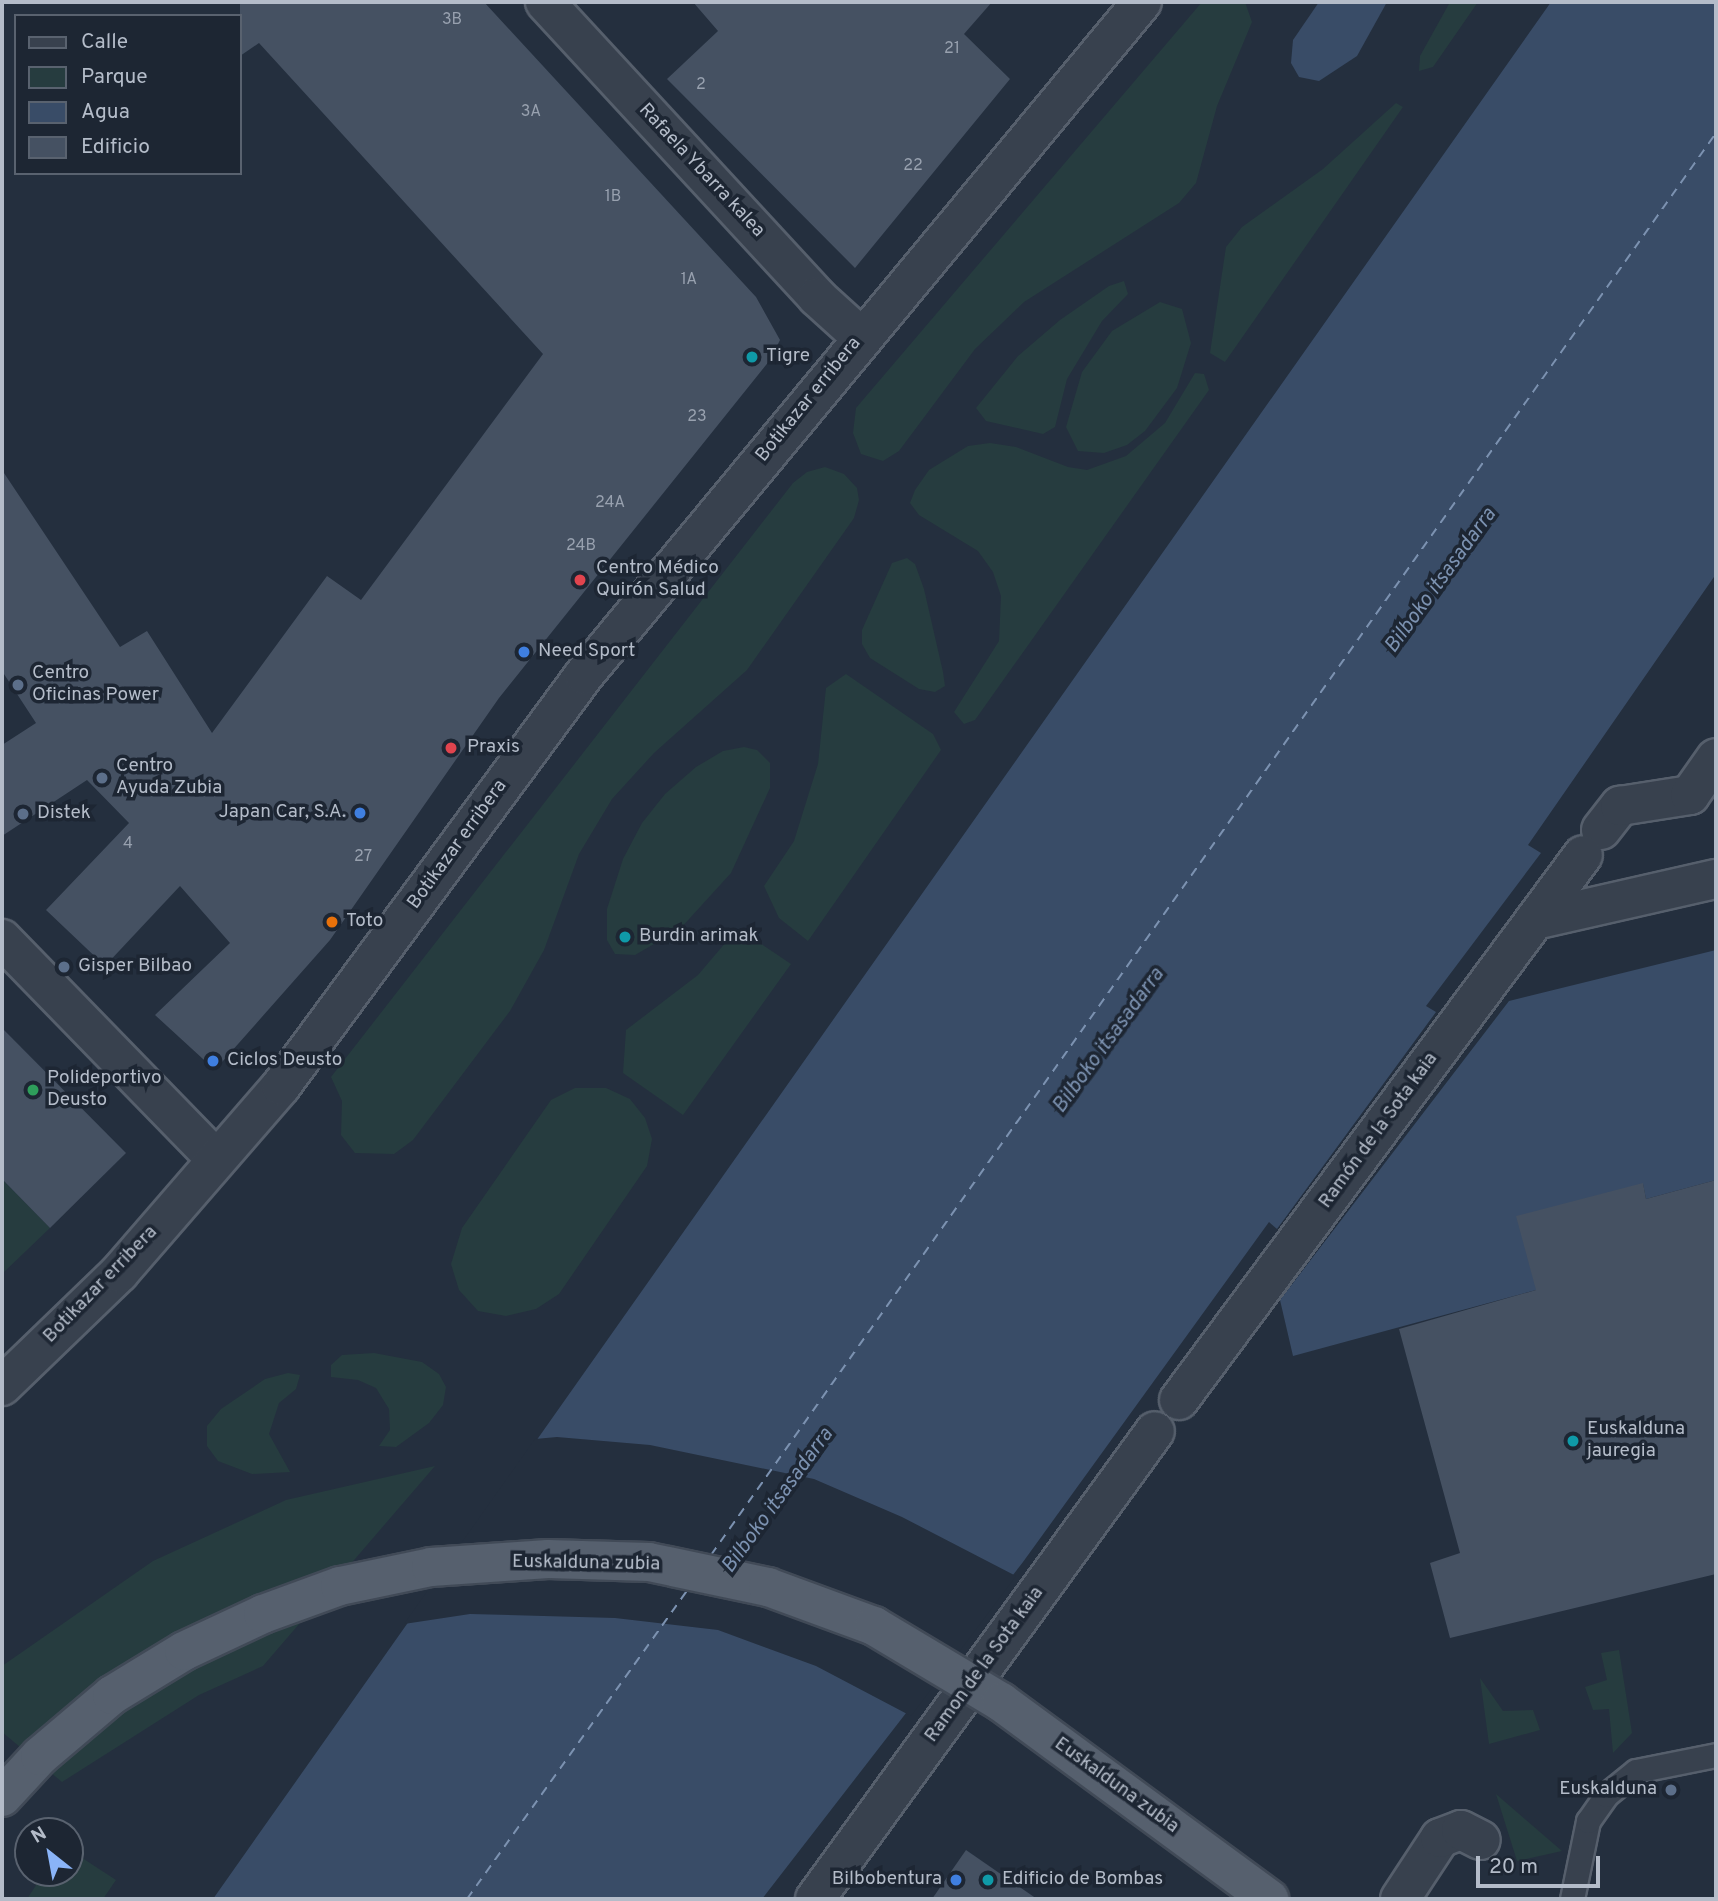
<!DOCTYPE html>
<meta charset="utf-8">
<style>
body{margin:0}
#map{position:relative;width:1718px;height:1901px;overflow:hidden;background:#242f3e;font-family:Overpass,sans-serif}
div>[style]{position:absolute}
.green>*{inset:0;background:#263c3f}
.water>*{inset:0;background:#394c67}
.pier>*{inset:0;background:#242f3e}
.ferry>*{height:2px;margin-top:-1px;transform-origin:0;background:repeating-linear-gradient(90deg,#7c92b1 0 9px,transparent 0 16px)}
.building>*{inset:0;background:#455162}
.roads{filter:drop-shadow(2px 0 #565f6c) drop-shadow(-2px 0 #565f6c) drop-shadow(0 2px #565f6c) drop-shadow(0 -2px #565f6c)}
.lane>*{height:23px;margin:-11.5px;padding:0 11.5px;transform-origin:11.5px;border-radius:11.5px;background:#38414e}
.street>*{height:38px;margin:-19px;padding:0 19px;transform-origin:19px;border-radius:19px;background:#38414e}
.bridges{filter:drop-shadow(2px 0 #414a57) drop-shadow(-2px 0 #414a57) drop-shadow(0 2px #414a57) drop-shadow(0 -2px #414a57)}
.primary-bridge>*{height:38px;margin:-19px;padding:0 19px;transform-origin:19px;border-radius:19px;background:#56606e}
.dots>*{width:19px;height:19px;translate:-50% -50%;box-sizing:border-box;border:4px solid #1d2633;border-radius:50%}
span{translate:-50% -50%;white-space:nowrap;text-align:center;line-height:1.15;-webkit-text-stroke:7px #1d2633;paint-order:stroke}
.number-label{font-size:16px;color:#98a1af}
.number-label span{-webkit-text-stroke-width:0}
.street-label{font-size:19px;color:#b4bcc9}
.poi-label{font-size:19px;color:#b4bcc9}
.left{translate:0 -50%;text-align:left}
.right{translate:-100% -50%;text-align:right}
.water-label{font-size:21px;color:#7c92b1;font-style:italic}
.frame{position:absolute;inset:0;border:4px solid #b4bcc9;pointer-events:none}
.legend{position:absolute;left:14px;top:14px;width:228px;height:161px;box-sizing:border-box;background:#1d2633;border:2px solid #59626f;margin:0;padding:9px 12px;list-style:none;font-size:21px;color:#b4bcc9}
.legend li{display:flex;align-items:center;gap:14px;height:35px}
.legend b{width:35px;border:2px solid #59626f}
.north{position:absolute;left:14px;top:1817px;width:70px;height:70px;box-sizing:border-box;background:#1d2633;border:2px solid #59626f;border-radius:50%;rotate:329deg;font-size:19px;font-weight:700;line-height:28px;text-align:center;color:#b4bcc9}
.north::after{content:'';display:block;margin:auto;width:24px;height:32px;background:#8ab4f8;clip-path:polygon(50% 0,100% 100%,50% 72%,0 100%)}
.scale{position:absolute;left:1476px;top:1856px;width:124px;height:32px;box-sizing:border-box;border:4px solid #b4bcc9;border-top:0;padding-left:9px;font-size:21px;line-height:24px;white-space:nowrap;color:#b4bcc9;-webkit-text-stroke:5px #1d2633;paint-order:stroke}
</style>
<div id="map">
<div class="green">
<i style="clip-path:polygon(1202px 2px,1245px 2px,1252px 22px,1217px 106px,1196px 183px,1179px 203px,1024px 302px,975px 349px,899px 451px,883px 461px,861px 454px,853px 433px,856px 408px)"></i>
<i style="clip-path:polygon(1450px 2px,1478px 2px,1433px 67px,1419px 71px,1420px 56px)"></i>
<i style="clip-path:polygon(1396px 103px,1403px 107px,1225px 362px,1210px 353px,1226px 247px,1242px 227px,1323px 169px)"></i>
<i style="clip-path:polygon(1124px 281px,1128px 294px,1102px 321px,1067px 379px,1055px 427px,1043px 434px,986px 421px,976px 408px,1018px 356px,1060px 320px,1109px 286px)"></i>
<i style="clip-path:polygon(1160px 302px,1182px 309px,1191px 343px,1177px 388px,1145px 431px,1127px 445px,1104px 453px,1078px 451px,1066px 427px,1082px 372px,1112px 331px)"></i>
<i style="clip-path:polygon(1195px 373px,1204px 374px,1209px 390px,975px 720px,964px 724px,954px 712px,999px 641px,1001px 596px,993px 572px,978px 551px,919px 515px,910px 503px,915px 490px,929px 470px,968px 446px,990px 443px,1016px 447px,1068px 467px,1087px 470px,1126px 456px,1165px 423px)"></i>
<i style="clip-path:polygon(825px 467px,844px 474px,857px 488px,859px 500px,854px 518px,747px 670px,654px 753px,612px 799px,579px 854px,544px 950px,510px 1011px,413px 1140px,394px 1154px,355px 1153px,341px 1135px,342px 1101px,331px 1077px,793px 483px,807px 472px)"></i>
<i style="clip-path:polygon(907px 558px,915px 564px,924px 589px,943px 672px,945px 686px,935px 692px,919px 689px,870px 658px,862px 644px,862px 630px,892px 563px)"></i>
<i style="clip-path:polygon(846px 674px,933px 734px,941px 750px,808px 941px,779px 918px,764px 886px,794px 841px,818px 764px,826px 688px)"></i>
<i style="clip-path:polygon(744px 747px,757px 750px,770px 763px,770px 788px,731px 873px,680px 929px,635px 955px,615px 954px,607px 940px,607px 909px,623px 859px,642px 823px,665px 794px,696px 767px,723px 751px)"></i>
<i style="clip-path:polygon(745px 933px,791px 964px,683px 1115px,623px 1073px,626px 1030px,698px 975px,732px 935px)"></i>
<i style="clip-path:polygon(575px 1088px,606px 1088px,630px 1099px,645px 1118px,652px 1139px,647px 1166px,559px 1294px,536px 1309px,506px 1316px,478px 1311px,459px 1290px,451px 1264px,462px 1228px,551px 1100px)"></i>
<i style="clip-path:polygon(2px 1179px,50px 1228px,2px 1274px)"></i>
<i style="clip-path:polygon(374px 1353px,422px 1362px,439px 1374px,446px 1387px,443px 1405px,429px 1423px,396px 1447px,379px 1446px,390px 1430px,389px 1409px,376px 1388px,358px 1380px,331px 1377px,331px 1365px,342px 1355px)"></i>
<i style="clip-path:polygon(288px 1373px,300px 1375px,296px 1389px,279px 1403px,269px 1434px,290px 1472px,252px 1474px,218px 1461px,207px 1446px,207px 1426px,221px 1409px,265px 1379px)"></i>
<i style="clip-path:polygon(435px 1466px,263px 1666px,199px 1695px,62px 1782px,2px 1732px,2px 1666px,153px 1561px,286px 1500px)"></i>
<i style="clip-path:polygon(1619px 1650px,1632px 1733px,1613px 1753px,1609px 1709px,1593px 1710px,1585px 1687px,1607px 1680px,1601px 1653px)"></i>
<i style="clip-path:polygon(1480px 1678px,1503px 1711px,1533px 1710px,1540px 1730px,1489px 1744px)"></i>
<i style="clip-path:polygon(1496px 1794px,1562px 1851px,1517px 1861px)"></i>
<i style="clip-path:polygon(70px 1850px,116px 1880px,103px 1899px,27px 1899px,44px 1873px,70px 1873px)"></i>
</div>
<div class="water">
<i style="clip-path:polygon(1319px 2px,1387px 2px,1357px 56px,1319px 81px,1299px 77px,1291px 63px,1293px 40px)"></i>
<i style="clip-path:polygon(1551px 2px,1716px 2px,1716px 574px,1528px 845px,1541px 853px,1426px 1006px,1436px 1012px,1277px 1229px,1269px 1222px,1023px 1562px,762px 1899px,213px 1899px)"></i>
<i style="clip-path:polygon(1716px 950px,1716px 1180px,1646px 1199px,1643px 1184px,1536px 1290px,1293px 1356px,1280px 1300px,1509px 1001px)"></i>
</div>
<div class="pier">
<i style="clip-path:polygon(557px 1437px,650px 1445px,814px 1479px,902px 1517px,1016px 1576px,911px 1716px,816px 1666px,718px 1630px,615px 1618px,470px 1614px,404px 1624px,535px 1439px)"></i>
</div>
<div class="ferry">
<i style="left:711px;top:1555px;width:1741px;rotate:-54.75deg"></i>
<i style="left:467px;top:1899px;width:381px;rotate:-54.5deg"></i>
</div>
<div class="building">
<i style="clip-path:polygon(240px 2px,484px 2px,756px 297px,780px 340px,770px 360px,499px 698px,330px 940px,215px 1070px,155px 1015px,230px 943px,180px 886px,105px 966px,46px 910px,129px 823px,87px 780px,2px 836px,2px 745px,36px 723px,2px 671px,2px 470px,120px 647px,147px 631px,212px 733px,327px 576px,361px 600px,543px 354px,259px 43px,240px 56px)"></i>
<i style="clip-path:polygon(693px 2px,992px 2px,964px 34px,1010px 79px,855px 268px,667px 79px,718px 31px)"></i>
<i style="clip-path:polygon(2px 1028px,126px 1153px,50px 1228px,2px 1179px)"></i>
<i style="clip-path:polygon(1716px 1180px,1716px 1574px,1450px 1638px,1430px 1563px,1460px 1553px,1399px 1329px,1536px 1290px,1516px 1216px,1643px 1183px,1646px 1199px)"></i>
<i style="clip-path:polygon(966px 1850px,1037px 1899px,932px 1899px)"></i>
</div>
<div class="roads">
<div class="lane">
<i style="left:1572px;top:1899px;width:80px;rotate:-78.4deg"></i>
<i style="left:1588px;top:1821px;width:32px;rotate:-55deg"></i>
<i style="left:1606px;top:1795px;width:38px;rotate:-39deg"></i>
<i style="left:1636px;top:1771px;width:82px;rotate:-11.3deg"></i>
</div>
<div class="street">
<i style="left:545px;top:2px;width:401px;rotate:47.3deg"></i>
<i style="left:817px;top:297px;width:58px;rotate:42.2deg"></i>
<i style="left:1601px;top:830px;width:31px;rotate:-52deg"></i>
<i style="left:1620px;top:806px;width:71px;rotate:-8.9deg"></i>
<i style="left:1690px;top:795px;width:45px;rotate:-54.9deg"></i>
<i style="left:1535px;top:920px;width:186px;rotate:-12.8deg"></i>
<i style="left:2px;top:939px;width:307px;rotate:45.8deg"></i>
<i style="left:2px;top:1386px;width:163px;rotate:-44deg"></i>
<i style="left:119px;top:1273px;width:247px;rotate:-49.1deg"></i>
<i style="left:281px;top:1086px;width:511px;rotate:-53.6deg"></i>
<i style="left:584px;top:675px;width:874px;rotate:-50.34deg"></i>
<i style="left:1179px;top:1400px;width:678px;rotate:-53.45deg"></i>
<i style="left:815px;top:1899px;width:578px;rotate:-54deg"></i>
<i style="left:1400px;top:1899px;width:73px;rotate:-56.7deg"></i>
<i style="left:1440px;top:1838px;width:22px;rotate:-21deg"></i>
<i style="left:1461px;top:1830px;width:22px;rotate:27deg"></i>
</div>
</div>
<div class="bridges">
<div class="primary-bridge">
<i style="left:2px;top:1797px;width:56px;rotate:-47.2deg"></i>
<i style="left:40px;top:1756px;width:94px;rotate:-40.3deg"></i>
<i style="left:112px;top:1695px;width:84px;rotate:-31.4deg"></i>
<i style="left:184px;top:1651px;width:87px;rotate:-25.1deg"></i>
<i style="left:263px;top:1614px;width:82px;rotate:-20deg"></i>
<i style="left:340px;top:1586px;width:93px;rotate:-11.8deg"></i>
<i style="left:431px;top:1567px;width:117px;rotate:-3.9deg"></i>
<i style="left:548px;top:1559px;width:101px;rotate:1.7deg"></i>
<i style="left:649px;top:1562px;width:122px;rotate:11.9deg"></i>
<i style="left:768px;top:1587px;width:113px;rotate:20.2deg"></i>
<i style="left:874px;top:1626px;width:148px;rotate:30.9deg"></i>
<i style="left:1001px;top:1702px;width:333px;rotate:36.3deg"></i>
</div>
</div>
<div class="dots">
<i style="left:752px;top:357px;background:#0f9aa8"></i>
<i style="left:580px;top:580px;background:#e0444e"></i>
<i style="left:524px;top:652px;background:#3f7fe0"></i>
<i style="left:18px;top:685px;background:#5c6f8a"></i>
<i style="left:451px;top:748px;background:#e0444e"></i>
<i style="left:102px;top:778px;background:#5c6f8a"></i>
<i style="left:360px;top:813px;background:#3f7fe0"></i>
<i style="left:23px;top:814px;background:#5c6f8a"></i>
<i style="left:332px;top:922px;background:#e8710a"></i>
<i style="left:625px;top:937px;background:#0f9aa8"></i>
<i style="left:64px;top:967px;background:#5c6f8a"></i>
<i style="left:213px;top:1061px;background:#3f7fe0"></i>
<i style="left:33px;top:1090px;background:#2e9e5b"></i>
<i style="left:1573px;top:1441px;background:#0f9aa8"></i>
<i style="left:1671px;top:1790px;background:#5c6f8a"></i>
<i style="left:956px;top:1880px;background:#3f7fe0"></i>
<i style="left:988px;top:1880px;background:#0f9aa8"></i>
</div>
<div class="number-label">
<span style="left:452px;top:20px">3B</span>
<span style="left:952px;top:49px">21</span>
<span style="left:701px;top:85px">2</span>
<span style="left:531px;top:112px">3A</span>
<span style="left:913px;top:166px">22</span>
<span style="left:613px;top:197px">1B</span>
<span style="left:689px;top:280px">1A</span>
<span style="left:697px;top:417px">23</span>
<span style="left:610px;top:503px">24A</span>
<span style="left:581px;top:546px">24B</span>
<span style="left:128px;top:844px">4</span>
<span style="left:363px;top:857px">27</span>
</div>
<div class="street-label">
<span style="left:701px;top:171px;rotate:47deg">Rafaela Ybarra kalea</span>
<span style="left:809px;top:400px;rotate:-51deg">Botikazar erribera</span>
<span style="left:458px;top:845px;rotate:-54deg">Botikazar erribera</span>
<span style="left:1379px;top:1131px;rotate:-54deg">Ramón de la Sota kaia</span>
<span style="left:101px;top:1285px;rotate:-46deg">Botikazar erribera</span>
<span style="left:586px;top:1564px;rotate:1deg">Euskalduna zubia</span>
<span style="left:985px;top:1665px;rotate:-54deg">Ramon de la Sota kaia</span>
<span style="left:1116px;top:1786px;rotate:36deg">Euskalduna zubia</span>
</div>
<div class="poi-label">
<span class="left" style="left:766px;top:357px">Tigre</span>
<span class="left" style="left:596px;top:580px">Centro Médico<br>Quirón Salud</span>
<span class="left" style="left:538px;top:652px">Need Sport</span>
<span class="left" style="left:32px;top:685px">Centro<br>Oficinas Power</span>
<span class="left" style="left:467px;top:748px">Praxis</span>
<span class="left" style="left:116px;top:778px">Centro<br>Ayuda Zubia</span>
<span class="right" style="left:346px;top:813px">Japan Car, S.A.</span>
<span class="left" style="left:37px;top:814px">Distek</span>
<span class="left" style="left:346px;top:922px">Toto</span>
<span class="left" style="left:639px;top:937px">Burdin arimak</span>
<span class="left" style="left:78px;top:967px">Gisper Bilbao</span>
<span class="left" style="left:227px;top:1061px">Ciclos Deusto</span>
<span class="left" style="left:47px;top:1090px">Polideportivo<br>Deusto</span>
<span class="left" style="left:1587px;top:1441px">Euskalduna<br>jauregia</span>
<span class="right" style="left:1657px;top:1790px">Euskalduna</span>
<span class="right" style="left:942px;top:1880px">Bilbobentura</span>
<span class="left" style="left:1002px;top:1880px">Edificio de Bombas</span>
</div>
<div class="water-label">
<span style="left:1441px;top:581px;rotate:-54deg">Bilboko itsasadarra</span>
<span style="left:1109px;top:1041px;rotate:-54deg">Bilboko itsasadarra</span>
<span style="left:778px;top:1501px;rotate:-54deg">Bilboko itsasadarra</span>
</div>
<div class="frame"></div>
<ul class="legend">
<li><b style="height:9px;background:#38414e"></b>Calle</li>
<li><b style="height:19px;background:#263c3f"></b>Parque</li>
<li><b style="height:19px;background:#394c67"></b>Agua</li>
<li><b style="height:19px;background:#455162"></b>Edificio</li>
</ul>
<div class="north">N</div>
<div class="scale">20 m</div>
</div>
